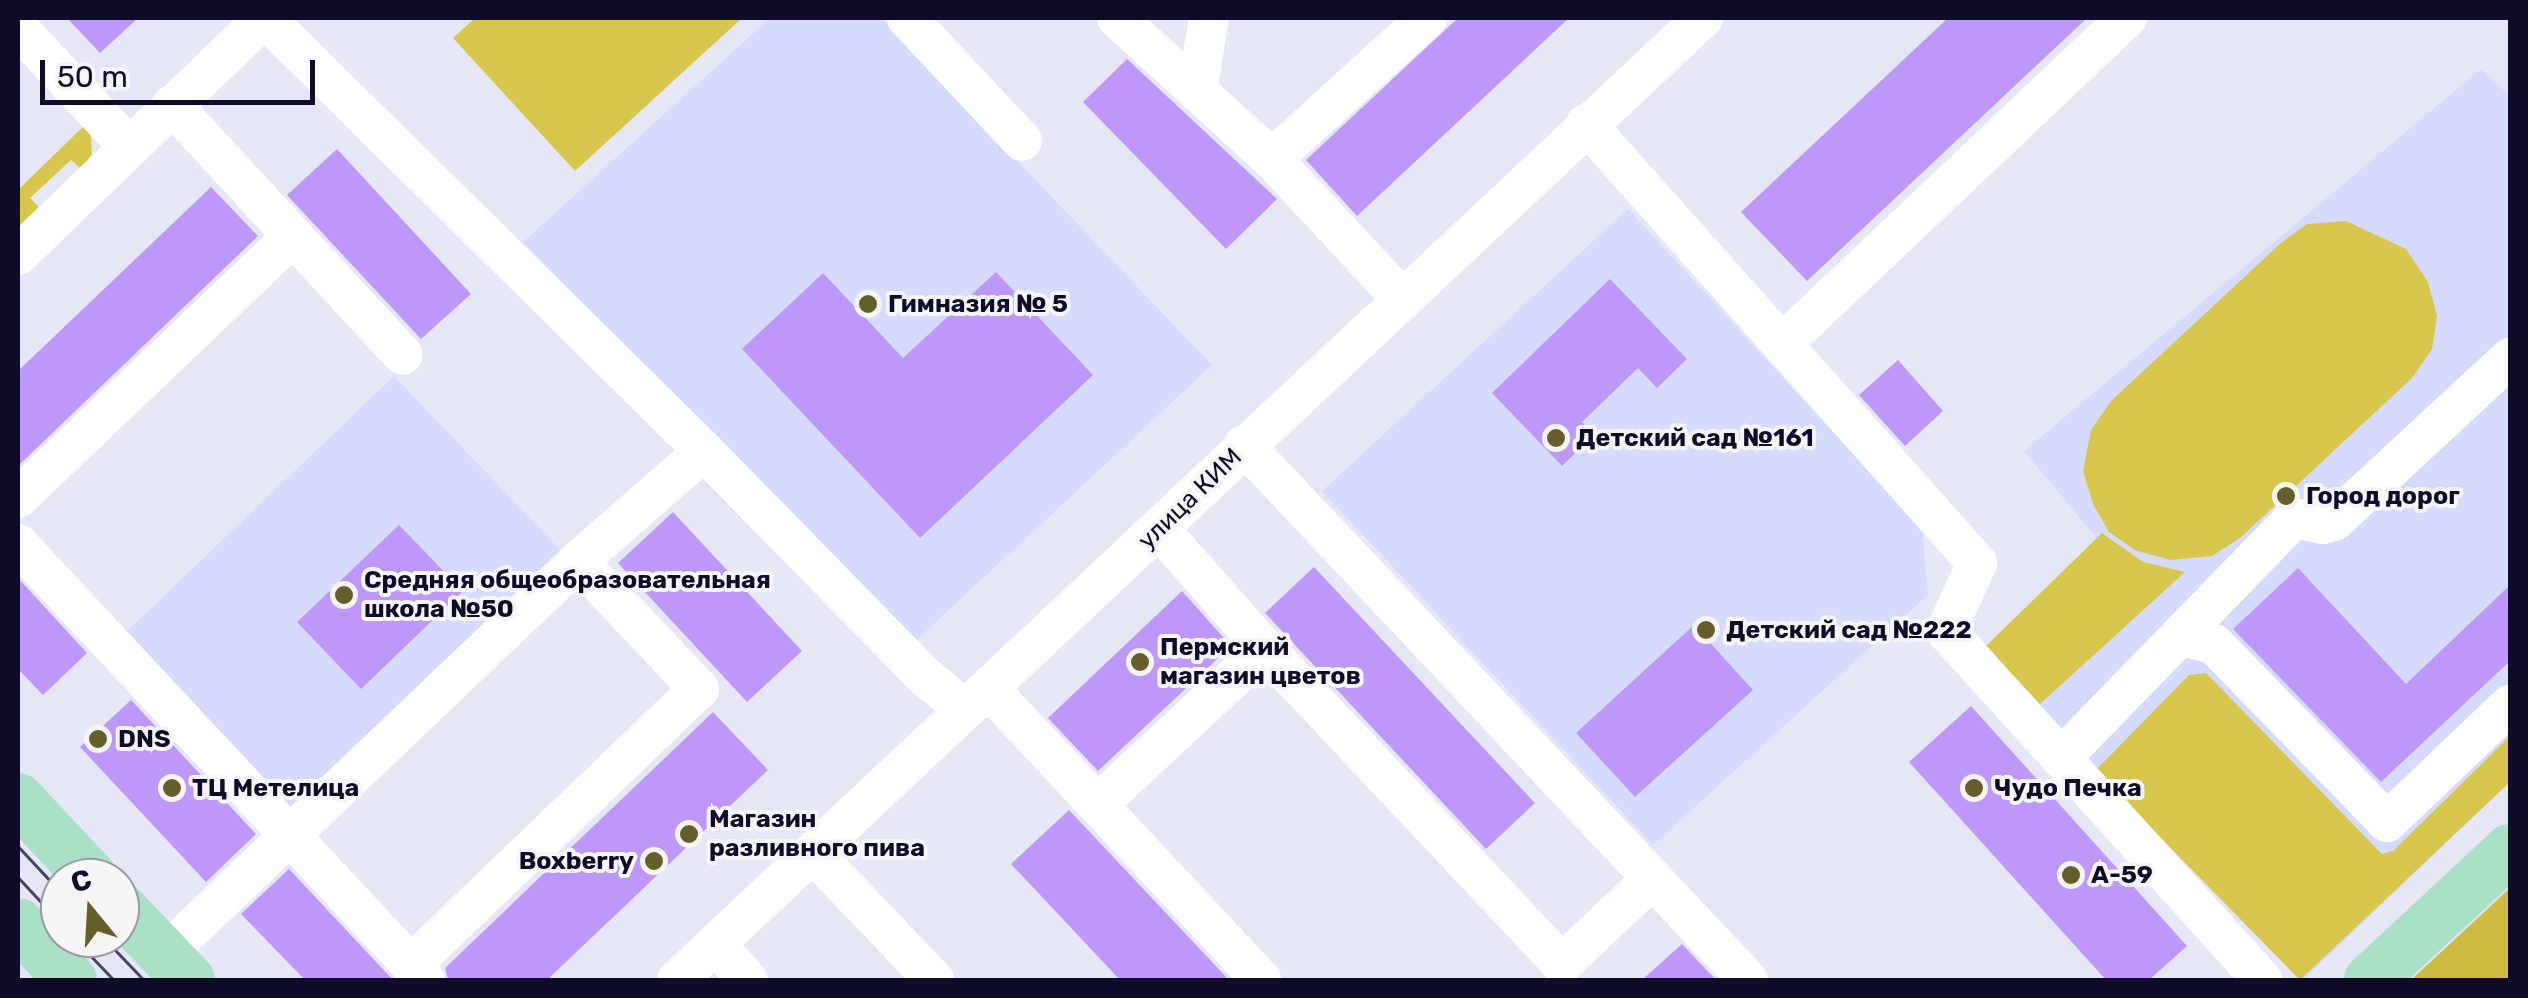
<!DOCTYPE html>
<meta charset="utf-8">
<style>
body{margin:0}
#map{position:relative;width:2528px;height:998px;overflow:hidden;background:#e5e7f7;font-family:Rubik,sans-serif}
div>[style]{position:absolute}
.built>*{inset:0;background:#d6dafc}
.green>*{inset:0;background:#d7c64e}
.forest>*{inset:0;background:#cdbc41}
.building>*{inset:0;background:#be98f8}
.minor>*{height:40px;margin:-20px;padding:0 20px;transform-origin:20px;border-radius:20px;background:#fff}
.major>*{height:52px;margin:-26px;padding:0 26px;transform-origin:26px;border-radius:26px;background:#aae0c5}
.tram>*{height:2.5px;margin:-1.25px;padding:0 1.25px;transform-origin:1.25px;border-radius:1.25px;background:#46455e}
.dots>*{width:28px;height:28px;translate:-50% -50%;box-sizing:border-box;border:5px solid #f5f5f5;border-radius:50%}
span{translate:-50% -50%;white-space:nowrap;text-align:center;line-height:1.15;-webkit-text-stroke:8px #f5f5f5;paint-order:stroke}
.poi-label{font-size:25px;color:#0e0c28;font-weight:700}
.left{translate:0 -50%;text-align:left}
.right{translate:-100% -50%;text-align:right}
.street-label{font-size:25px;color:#0e0c28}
.frame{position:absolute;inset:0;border:20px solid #0e0c28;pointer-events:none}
.north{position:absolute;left:40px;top:858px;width:100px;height:100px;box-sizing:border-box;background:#f5f5f5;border:2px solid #9998a3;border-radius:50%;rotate:342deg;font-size:28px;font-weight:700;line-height:40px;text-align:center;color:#0e0c28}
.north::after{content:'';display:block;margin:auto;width:35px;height:45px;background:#655d2a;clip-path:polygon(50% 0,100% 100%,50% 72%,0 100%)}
.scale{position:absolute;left:40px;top:60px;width:275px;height:45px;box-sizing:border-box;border:5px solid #0e0c28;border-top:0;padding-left:12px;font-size:30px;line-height:35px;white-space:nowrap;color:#0e0c28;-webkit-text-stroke:8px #f5f5f5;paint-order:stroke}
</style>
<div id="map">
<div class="built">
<i style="clip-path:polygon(770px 18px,881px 18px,1212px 365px,909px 647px,523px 242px)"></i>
<i style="clip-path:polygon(2481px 69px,2510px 96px,2510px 782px,2303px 980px,1983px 651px,2098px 540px,2024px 451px)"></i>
<i style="clip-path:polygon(1628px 209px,1922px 529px,1928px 595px,1653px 845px,1322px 491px)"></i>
<i style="clip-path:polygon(394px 376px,566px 556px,295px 814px,123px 635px)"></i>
</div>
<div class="green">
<i style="clip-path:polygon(475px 18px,742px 18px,575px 171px,453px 38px)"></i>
<i style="clip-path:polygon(90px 120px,92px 154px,81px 169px,71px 160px,30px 198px,41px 209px,18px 232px,18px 190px)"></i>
<i style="clip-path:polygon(2346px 221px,2406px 249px,2428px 282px,2437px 316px,2432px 349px,2412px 378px,2240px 538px,2212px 556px,2170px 560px,2135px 550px,2109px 532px,2093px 504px,2083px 471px,2091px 430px,2111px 401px,2281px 243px,2307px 224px)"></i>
<i style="clip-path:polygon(2102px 533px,2143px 562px,2185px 572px,2040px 704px,1985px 647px)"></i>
<i style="clip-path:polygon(2206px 673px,2382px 854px,2393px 851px,2510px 736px,2510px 782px,2300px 980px,2095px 771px,2189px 675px)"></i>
</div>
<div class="forest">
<i style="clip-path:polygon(2510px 888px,2510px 980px,2411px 980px)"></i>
</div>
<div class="building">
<i style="clip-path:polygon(67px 18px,138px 18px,100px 53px)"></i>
<i style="clip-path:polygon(1458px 18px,1569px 18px,1357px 216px,1306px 160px)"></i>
<i style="clip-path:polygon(1948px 18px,2087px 18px,1807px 281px,1741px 212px)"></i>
<i style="clip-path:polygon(1127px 59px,1277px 199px,1226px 249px,1083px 102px)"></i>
<i style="clip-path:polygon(337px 149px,471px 294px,421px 339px,287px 195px)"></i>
<i style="clip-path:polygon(211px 187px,258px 236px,18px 466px,18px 371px)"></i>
<i style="clip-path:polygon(996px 272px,1093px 375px,920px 538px,742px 349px,823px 273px,903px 358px)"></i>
<i style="clip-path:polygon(1610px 279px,1687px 359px,1657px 388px,1638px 368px,1582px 422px,1594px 435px,1562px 466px,1492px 393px)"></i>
<i style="clip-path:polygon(1898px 360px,1943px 411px,1905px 446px,1859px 395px)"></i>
<i style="clip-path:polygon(673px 512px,802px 651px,747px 702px,618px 563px)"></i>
<i style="clip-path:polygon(399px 525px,463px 591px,361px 689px,297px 622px)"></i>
<i style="clip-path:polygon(1314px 567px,1535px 803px,1486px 849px,1265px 613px)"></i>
<i style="clip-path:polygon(2298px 568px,2406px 684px,2510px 585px,2510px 661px,2381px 782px,2233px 629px)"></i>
<i style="clip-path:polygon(18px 578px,87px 653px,43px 695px,18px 669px)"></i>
<i style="clip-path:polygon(1182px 591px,1231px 646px,1098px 771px,1048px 718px)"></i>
<i style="clip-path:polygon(1694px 625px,1753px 690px,1635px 797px,1576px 733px)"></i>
<i style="clip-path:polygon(131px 700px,256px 834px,206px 882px,80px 747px)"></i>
<i style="clip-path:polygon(1971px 706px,2187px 946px,2149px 980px,2106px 980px,1909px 762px)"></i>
<i style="clip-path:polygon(713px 712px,768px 770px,547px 980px,448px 980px,445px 968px)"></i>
<i style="clip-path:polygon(1069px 810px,1229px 980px,1120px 980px,1011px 864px)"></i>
<i style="clip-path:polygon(289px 869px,393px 980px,305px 980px,241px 914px)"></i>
<i style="clip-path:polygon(1682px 944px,1716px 980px,1642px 980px)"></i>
</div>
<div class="minor">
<i style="left:265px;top:18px;width:617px;rotate:44.61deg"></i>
<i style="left:704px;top:451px;width:313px;rotate:45.6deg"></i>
<i style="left:923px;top:675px;width:55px;rotate:39.1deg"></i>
<i style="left:907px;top:18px;width:168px;rotate:46.9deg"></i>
<i style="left:1117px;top:18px;width:210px;rotate:42.3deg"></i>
<i style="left:1272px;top:159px;width:190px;rotate:47.1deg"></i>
<i style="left:18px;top:28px;width:163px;rotate:47deg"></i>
<i style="left:1197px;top:91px;width:74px;rotate:-80.7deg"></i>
<i style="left:172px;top:105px;width:340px;rotate:47.3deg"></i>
<i style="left:1586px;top:124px;width:588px;rotate:48.31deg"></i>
<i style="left:1977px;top:563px;width:75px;rotate:114.5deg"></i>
<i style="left:1946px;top:631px;width:471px;rotate:47.8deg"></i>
<i style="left:1272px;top:159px;width:210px;rotate:-42.3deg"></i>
<i style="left:18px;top:255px;width:342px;rotate:-43.9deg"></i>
<i style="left:1783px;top:343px;width:473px;rotate:-43.4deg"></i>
<i style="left:1244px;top:445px;width:735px;rotate:46.71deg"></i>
<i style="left:18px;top:498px;width:380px;rotate:-43.6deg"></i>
<i style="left:1159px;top:529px;width:160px;rotate:48.5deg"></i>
<i style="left:18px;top:544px;width:596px;rotate:46.97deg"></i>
<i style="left:2182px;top:636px;width:33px;rotate:14deg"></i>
<i style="left:2214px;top:644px;width:248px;rotate:45.8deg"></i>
<i style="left:2387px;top:822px;width:170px;rotate:-43.6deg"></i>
<i style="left:990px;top:690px;width:397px;rotate:46.9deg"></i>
<i style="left:2061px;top:758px;width:334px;rotate:-45.8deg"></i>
<i style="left:2294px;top:518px;width:29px;rotate:12deg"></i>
<i style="left:2322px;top:524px;width:12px;rotate:-14deg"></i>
<i style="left:2334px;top:521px;width:240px;rotate:-42.8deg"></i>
<i style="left:1098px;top:804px;width:228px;rotate:-42.9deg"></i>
<i style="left:1265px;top:649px;width:433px;rotate:46.7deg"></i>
<i style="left:1562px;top:964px;width:125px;rotate:-43.4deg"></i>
<i style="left:815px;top:855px;width:173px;rotate:46.4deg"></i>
<i style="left:716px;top:945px;width:47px;rotate:47.6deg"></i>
<i style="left:164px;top:955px;width:572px;rotate:-43.58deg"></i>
<i style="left:411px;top:965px;width:399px;rotate:-43.8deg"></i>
<i style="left:699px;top:689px;width:176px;rotate:-133.4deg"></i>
<i style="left:578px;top:561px;width:167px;rotate:-41.1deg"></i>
<i style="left:677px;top:980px;width:1406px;rotate:-43.16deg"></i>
</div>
<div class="major">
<i style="left:18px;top:799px;width:108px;rotate:46.9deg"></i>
<i style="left:120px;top:908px;width:100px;rotate:46.2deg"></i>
<i style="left:18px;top:924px;width:77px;rotate:46.6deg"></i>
<i style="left:2370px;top:980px;width:191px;rotate:-42.9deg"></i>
</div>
<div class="tram">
<i style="left:18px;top:846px;width:62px;rotate:47deg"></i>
<i style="left:18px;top:877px;width:62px;rotate:47deg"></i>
<i style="left:74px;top:938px;width:58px;rotate:46.4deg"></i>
<i style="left:104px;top:938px;width:58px;rotate:46.4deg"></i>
</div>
<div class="dots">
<i style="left:868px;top:304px;background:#655d2a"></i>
<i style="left:1556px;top:438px;background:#655d2a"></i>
<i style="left:2286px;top:496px;background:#655d2a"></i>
<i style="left:344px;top:595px;background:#655d2a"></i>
<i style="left:1706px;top:630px;background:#655d2a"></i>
<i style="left:1140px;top:662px;background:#655d2a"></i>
<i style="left:98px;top:739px;background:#655d2a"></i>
<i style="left:172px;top:788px;background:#655d2a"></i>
<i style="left:1974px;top:788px;background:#655d2a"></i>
<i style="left:689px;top:834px;background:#655d2a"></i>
<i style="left:654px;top:861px;background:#655d2a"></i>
<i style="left:2071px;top:875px;background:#655d2a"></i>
</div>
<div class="poi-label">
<span class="left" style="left:888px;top:304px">Гимназия № 5</span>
<span class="left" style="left:1576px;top:438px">Детский сад №161</span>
<span class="left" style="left:2306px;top:496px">Город дорог</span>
<span class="left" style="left:364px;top:595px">Средняя общеобразовательная<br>школа №50</span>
<span class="left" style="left:1726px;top:630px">Детский сад №222</span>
<span class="left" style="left:1160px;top:662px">Пермский<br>магазин цветов</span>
<span class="left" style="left:118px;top:739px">DNS</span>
<span class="left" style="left:192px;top:788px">ТЦ Метелица</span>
<span class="left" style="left:1994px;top:788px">Чудо Печка</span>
<span class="left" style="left:709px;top:834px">Магазин<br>разливного пива</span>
<span class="right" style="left:634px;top:861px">Boxberry</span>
<span class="left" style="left:2091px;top:875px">А-59</span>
</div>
<div class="street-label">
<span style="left:1190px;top:499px;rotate:-44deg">улица КИМ</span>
</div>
<div class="frame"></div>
<div class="north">С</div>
<div class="scale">50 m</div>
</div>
